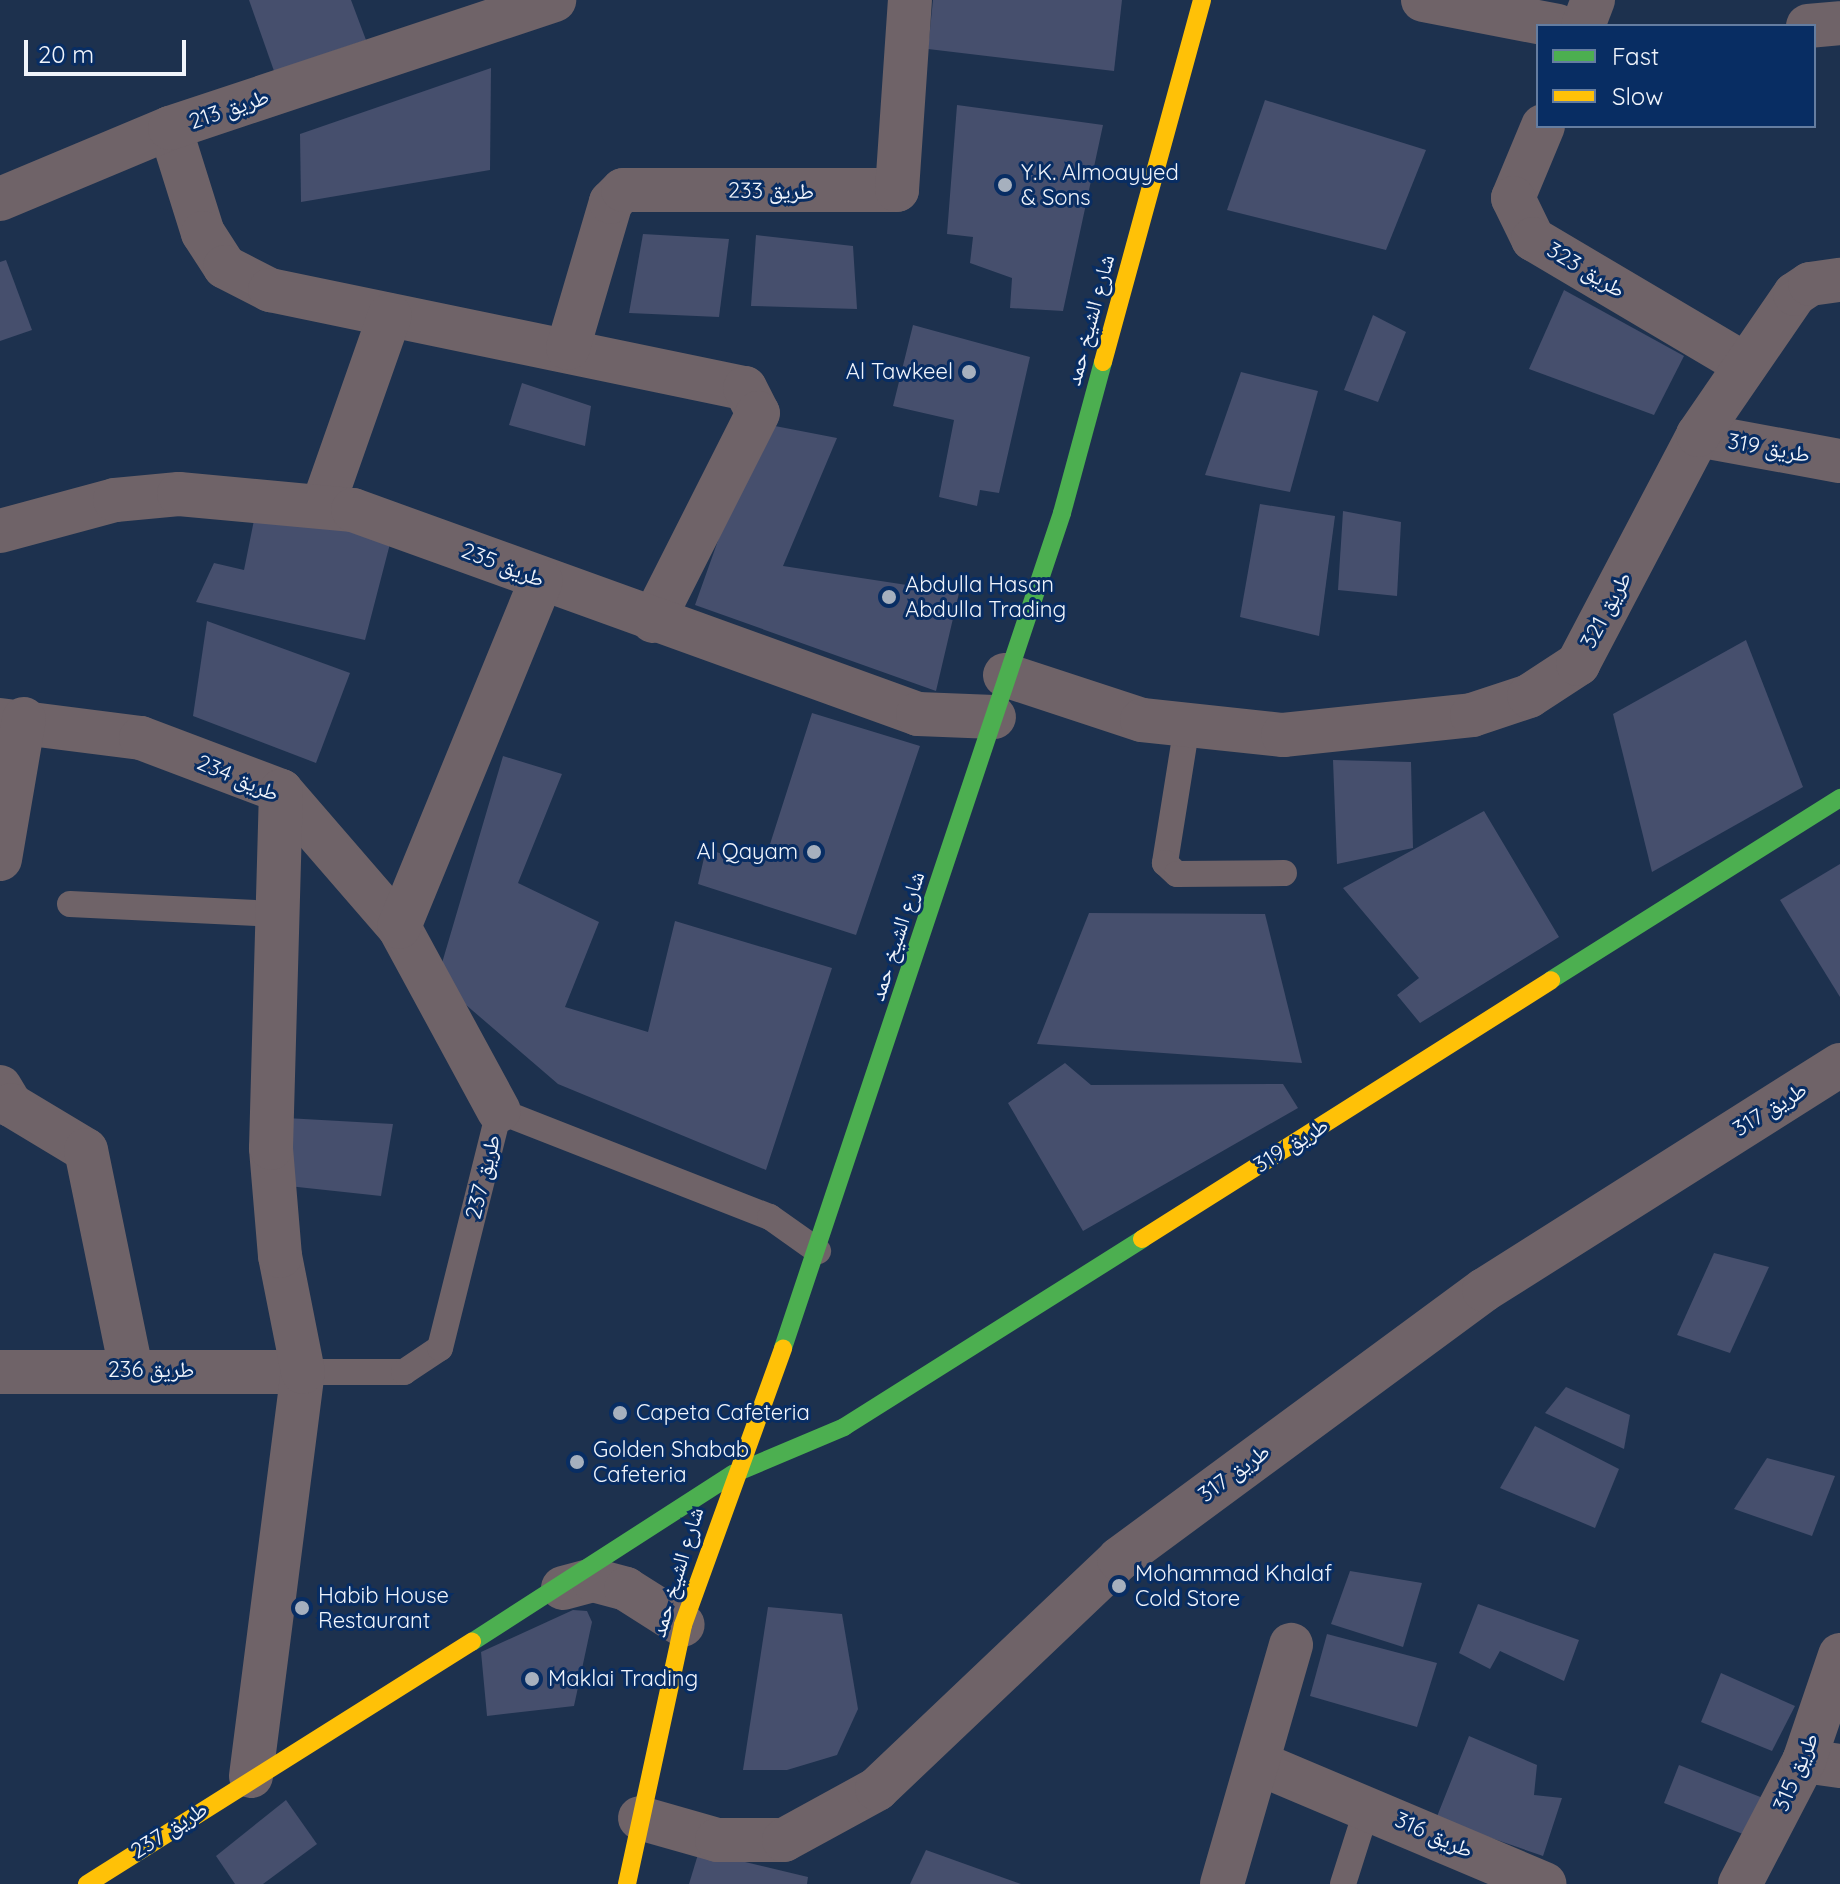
<!DOCTYPE html>
<meta charset="utf-8">
<style>
body{margin:0}
#map{position:relative;width:1840px;height:1884px;overflow:hidden;background:#1d314e;font-family:Quicksand,"Noto Naskh Arabic",sans-serif}
div>[style]{position:absolute}
.building>*{inset:0;background:#464f6d}
.lane>*{height:26px;margin:-13px;padding:0 13px;transform-origin:13px;border-radius:13px;background:#6f6368}
.street>*{height:44px;margin:-22px;padding:0 22px;transform-origin:22px;border-radius:22px;background:#6f6368}
.fast>*{height:18px;margin:-9px;padding:0 9px;transform-origin:9px;border-radius:9px;background:#4caf50}
.slow>*{height:18px;margin:-9px;padding:0 9px;transform-origin:9px;border-radius:9px;background:#ffc107}
.dots>*{width:22px;height:22px;translate:-50% -50%;box-sizing:border-box;border:4px solid #082d63;border-radius:50%}
span{translate:-50% -50%;white-space:nowrap;text-align:center;line-height:1.15;-webkit-text-stroke:6px #082d63;paint-order:stroke}
.street-label{font-size:22px;color:#f0f4fb}
.poi-label{font-size:22px;color:#f0f4fb}
.left{translate:0 -50%;text-align:left}
.right{translate:-100% -50%;text-align:right}
.legend{position:absolute;left:1536px;top:24px;width:280px;height:104px;box-sizing:border-box;background:#082d63;border:2px solid #657da0;margin:0;padding:10px 14px;list-style:none;font-size:24px;color:#f0f4fb}
.legend li{display:flex;align-items:center;gap:16px;height:40px}
.legend b{width:40px;border:2px solid #657da0}
.scale{position:absolute;left:24px;top:40px;width:162px;height:36px;box-sizing:border-box;border:4px solid #f0f4fb;border-top:0;padding-left:10px;font-size:24px;line-height:28px;white-space:nowrap;color:#f0f4fb;-webkit-text-stroke:6px #082d63;paint-order:stroke}
</style>
<div id="map">
<div class="building">
<i style="clip-path:polygon(249px 0,351px 0,366px 40px,274px 71px)"></i>
<i style="clip-path:polygon(933px 0,1122px 0,1114px 71px,928px 49px)"></i>
<i style="clip-path:polygon(491px 68px,490px 170px,301px 202px,300px 134px)"></i>
<i style="clip-path:polygon(1265px 100px,1426px 150px,1386px 250px,1227px 210px)"></i>
<i style="clip-path:polygon(957px 105px,1103px 125px,1063px 311px,1010px 308px,1012px 278px,970px 263px,973px 237px,947px 234px)"></i>
<i style="clip-path:polygon(643px 234px,729px 239px,719px 317px,629px 313px)"></i>
<i style="clip-path:polygon(756px 235px,853px 246px,857px 309px,751px 306px)"></i>
<i style="clip-path:polygon(6px 260px,32px 330px,0 341px,0 262px)"></i>
<i style="clip-path:polygon(1564px 290px,1684px 356px,1654px 415px,1529px 369px)"></i>
<i style="clip-path:polygon(1373px 315px,1406px 332px,1378px 402px,1344px 390px)"></i>
<i style="clip-path:polygon(913px 325px,1030px 357px,999px 493px,980px 490px,977px 506px,939px 497px,954px 420px,893px 406px)"></i>
<i style="clip-path:polygon(1241px 372px,1318px 391px,1290px 492px,1205px 475px)"></i>
<i style="clip-path:polygon(522px 383px,591px 406px,585px 446px,509px 425px)"></i>
<i style="clip-path:polygon(760px 423px,837px 438px,783px 566px,959px 593px,936px 691px,695px 605px)"></i>
<i style="clip-path:polygon(1260px 504px,1335px 516px,1319px 636px,1240px 617px)"></i>
<i style="clip-path:polygon(1343px 511px,1401px 522px,1397px 596px,1338px 590px)"></i>
<i style="clip-path:polygon(255px 515px,392px 536px,365px 640px,196px 602px,214px 563px,244px 570px)"></i>
<i style="clip-path:polygon(207px 621px,350px 673px,316px 763px,193px 716px)"></i>
<i style="clip-path:polygon(1746px 640px,1803px 787px,1652px 872px,1613px 714px)"></i>
<i style="clip-path:polygon(812px 713px,920px 746px,856px 935px,698px 884px,706px 849px,763px 866px)"></i>
<i style="clip-path:polygon(503px 756px,562px 774px,518px 883px,599px 922px,565px 1007px,648px 1032px,675px 921px,832px 968px,766px 1170px,558px 1084px,437px 980px)"></i>
<i style="clip-path:polygon(1333px 760px,1411px 762px,1413px 848px,1337px 864px)"></i>
<i style="clip-path:polygon(1484px 811px,1559px 937px,1420px 1023px,1397px 995px,1419px 978px,1343px 888px)"></i>
<i style="clip-path:polygon(1840px 864px,1840px 997px,1780px 900px)"></i>
<i style="clip-path:polygon(1089px 913px,1265px 914px,1302px 1063px,1037px 1044px)"></i>
<i style="clip-path:polygon(1065px 1063px,1091px 1085px,1283px 1084px,1298px 1108px,1083px 1231px,1008px 1103px)"></i>
<i style="clip-path:polygon(286px 1118px,393px 1124px,381px 1196px,279px 1185px)"></i>
<i style="clip-path:polygon(1714px 1253px,1769px 1267px,1730px 1353px,1677px 1335px)"></i>
<i style="clip-path:polygon(1566px 1387px,1630px 1415px,1624px 1449px,1545px 1413px)"></i>
<i style="clip-path:polygon(1535px 1426px,1619px 1469px,1595px 1528px,1500px 1488px)"></i>
<i style="clip-path:polygon(1767px 1458px,1835px 1476px,1812px 1536px,1734px 1509px)"></i>
<i style="clip-path:polygon(1350px 1571px,1422px 1583px,1403px 1647px,1331px 1624px)"></i>
<i style="clip-path:polygon(1478px 1604px,1579px 1640px,1564px 1681px,1500px 1651px,1490px 1669px,1459px 1653px)"></i>
<i style="clip-path:polygon(768px 1607px,842px 1614px,858px 1709px,837px 1755px,787px 1770px,743px 1770px)"></i>
<i style="clip-path:polygon(573px 1610px,587px 1611px,592px 1622px,574px 1706px,487px 1716px,481px 1652px)"></i>
<i style="clip-path:polygon(1327px 1634px,1437px 1663px,1417px 1727px,1310px 1696px)"></i>
<i style="clip-path:polygon(1721px 1673px,1795px 1706px,1772px 1751px,1701px 1722px)"></i>
<i style="clip-path:polygon(1469px 1736px,1537px 1765px,1534px 1795px,1562px 1798px,1543px 1856px,1436px 1819px)"></i>
<i style="clip-path:polygon(1679px 1765px,1763px 1798px,1748px 1836px,1664px 1803px)"></i>
<i style="clip-path:polygon(286px 1800px,317px 1844px,263px 1884px,235px 1884px,216px 1856px)"></i>
<i style="clip-path:polygon(926px 1850px,1021px 1884px,910px 1884px)"></i>
<i style="clip-path:polygon(699px 1851px,808px 1877px,807px 1884px,689px 1884px)"></i>
</div>
<div class="lane">
<i style="left:1187px;top:725px;width:140px;rotate:99.1deg"></i>
<i style="left:1165px;top:863px;width:16px;rotate:43deg"></i>
<i style="left:1177px;top:874px;width:107px;rotate:-0.5deg"></i>
<i style="left:70px;top:904px;width:203px;rotate:2.8deg"></i>
<i style="left:303px;top:1372px;width:101px"></i>
<i style="left:404px;top:1372px;width:43px;rotate:-33.7deg"></i>
<i style="left:440px;top:1348px;width:244px;rotate:-76deg"></i>
<i style="left:499px;top:1111px;width:291px;rotate:21.4deg"></i>
<i style="left:770px;top:1217px;width:59px;rotate:35.3deg"></i>
<i style="left:1343px;top:1884px;width:83px;rotate:-72.4deg"></i>
</div>
<div class="street">
<i style="left:1423px;top:0;width:137px;rotate:10.9deg"></i>
<i style="left:1583px;top:26px;width:28px;rotate:-69deg"></i>
<i style="left:1808px;top:26px;width:32px;rotate:-5deg"></i>
<i style="left:1543px;top:126px;width:78px;rotate:112.6deg"></i>
<i style="left:1513px;top:198px;width:46px;rotate:64deg"></i>
<i style="left:1533px;top:239px;width:247px;rotate:30.6deg"></i>
<i style="left:170px;top:128px;width:110px;rotate:72.6deg"></i>
<i style="left:203px;top:233px;width:40px;rotate:57.1deg"></i>
<i style="left:225px;top:267px;width:51px;rotate:27.1deg"></i>
<i style="left:270px;top:290px;width:485px;rotate:11.7deg"></i>
<i style="left:745px;top:388px;width:28px;rotate:63deg"></i>
<i style="left:758px;top:413px;width:233px;rotate:116.8deg"></i>
<i style="left:0;top:199px;width:184px;rotate:-22.7deg"></i>
<i style="left:170px;top:128px;width:405px;rotate:-18.4deg"></i>
<i style="left:568px;top:348px;width:152px;rotate:-73.6deg"></i>
<i style="left:611px;top:202px;width:17px;rotate:-45deg"></i>
<i style="left:623px;top:190px;width:274px"></i>
<i style="left:897px;top:190px;width:190px;rotate:-86.1deg"></i>
<i style="left:1698px;top:435px;width:144px;rotate:10.4deg"></i>
<i style="left:323px;top:505px;width:201px;rotate:-70.6deg"></i>
<i style="left:0;top:531px;width:119px;rotate:-15.1deg"></i>
<i style="left:115px;top:500px;width:64px;rotate:-5.4deg"></i>
<i style="left:179px;top:494px;width:175px;rotate:5.3deg"></i>
<i style="left:353px;top:510px;width:601px;rotate:19.85deg"></i>
<i style="left:918px;top:714px;width:76px;rotate:2.3deg"></i>
<i style="left:1005px;top:675px;width:144px;rotate:18.2deg"></i>
<i style="left:1142px;top:720px;width:142px;rotate:6.1deg"></i>
<i style="left:1283px;top:735px;width:190px;rotate:-6deg"></i>
<i style="left:1472px;top:715px;width:60px;rotate:-18.4deg"></i>
<i style="left:1529px;top:696px;width:59px;rotate:-33.1deg"></i>
<i style="left:1578px;top:664px;width:259px;rotate:-62.3deg"></i>
<i style="left:1698px;top:435px;width:171px;rotate:-55.5deg"></i>
<i style="left:1795px;top:294px;width:18px;rotate:-34deg"></i>
<i style="left:1810px;top:284px;width:30px;rotate:-8deg"></i>
<i style="left:0;top:720px;width:142px;rotate:7.3deg"></i>
<i style="left:141px;top:738px;width:150px;rotate:20.7deg"></i>
<i style="left:281px;top:791px;width:180px;rotate:49.1deg"></i>
<i style="left:399px;top:927px;width:209px;rotate:61.5deg"></i>
<i style="left:0;top:859px;width:142px;rotate:-80.3deg"></i>
<i style="left:399px;top:927px;width:374px;rotate:-67.7deg"></i>
<i style="left:0;top:1087px;width:21px;rotate:59deg"></i>
<i style="left:11px;top:1105px;width:87px;rotate:31deg"></i>
<i style="left:86px;top:1150px;width:224px;rotate:78.4deg"></i>
<i style="left:0;top:1372px;width:303px"></i>
<i style="left:563px;top:1588px;width:31px;rotate:-15deg"></i>
<i style="left:593px;top:1580px;width:34px;rotate:15deg"></i>
<i style="left:626px;top:1589px;width:67px;rotate:32.3deg"></i>
<i style="left:1804px;top:1761px;width:36px;rotate:8deg"></i>
<i style="left:1258px;top:1763px;width:311px;rotate:22.9deg"></i>
<i style="left:251px;top:1776px;width:407px;rotate:-82.7deg"></i>
<i style="left:303px;top:1372px;width:118px;rotate:-101.2deg"></i>
<i style="left:280px;top:1256px;width:108px;rotate:-94.8deg"></i>
<i style="left:271px;top:1148px;width:357px;rotate:-88.4deg"></i>
<i style="left:640px;top:1818px;width:80px;rotate:15.9deg"></i>
<i style="left:717px;top:1840px;width:67px"></i>
<i style="left:784px;top:1840px;width:106px;rotate:-28.7deg"></i>
<i style="left:877px;top:1789px;width:334px;rotate:-43.5deg"></i>
<i style="left:1119px;top:1559px;width:453px;rotate:-36.4deg"></i>
<i style="left:1484px;top:1290px;width:421px;rotate:-32.3deg"></i>
<i style="left:1222px;top:1884px;width:249px;rotate:-73.9deg"></i>
<i style="left:1740px;top:1884px;width:139px;rotate:-62.5deg"></i>
<i style="left:1804px;top:1761px;width:112px;rotate:-71.2deg"></i>
</div>
<div class="fast">
<i style="left:1551px;top:980px;width:342px;rotate:-32.2deg"></i>
<i style="left:783px;top:1348px;width:880px;rotate:-71.52deg"></i>
<i style="left:1062px;top:513px;width:156px;rotate:-74.8deg"></i>
<i style="left:472px;top:1642px;width:310px;rotate:-32.8deg"></i>
<i style="left:733px;top:1474px;width:121px;rotate:-22.9deg"></i>
<i style="left:844px;top:1427px;width:352px;rotate:-32.2deg"></i>
</div>
<div class="slow">
<i style="left:1103px;top:362px;width:375px;rotate:-74.7deg"></i>
<i style="left:1142px;top:1239px;width:484px;rotate:-32.3deg"></i>
<i style="left:87px;top:1884px;width:455px;rotate:-32.2deg"></i>
<i style="left:627px;top:1884px;width:265px;rotate:-77.8deg"></i>
<i style="left:683px;top:1625px;width:294px;rotate:-70.1deg"></i>
</div>
<div class="dots">
<i style="left:1005px;top:185px;background:#a6b0be"></i>
<i style="left:969px;top:372px;background:#a6b0be"></i>
<i style="left:889px;top:597px;background:#a6b0be"></i>
<i style="left:814px;top:852px;background:#a6b0be"></i>
<i style="left:620px;top:1413px;background:#a6b0be"></i>
<i style="left:577px;top:1462px;background:#a6b0be"></i>
<i style="left:1119px;top:1586px;background:#a6b0be"></i>
<i style="left:302px;top:1608px;background:#a6b0be"></i>
<i style="left:532px;top:1679px;background:#a6b0be"></i>
</div>
<div class="street-label">
<span style="left:229px;top:109px;rotate:-19deg">طريق 213</span>
<span style="left:771px;top:191px;rotate:1deg">طريق 233</span>
<span style="left:1586px;top:270px;rotate:31deg">طريق 323</span>
<span style="left:1090px;top:320px;rotate:-75deg">شارع الشيخ حمد</span>
<span style="left:1769px;top:448px;rotate:10deg">طريق 319</span>
<span style="left:503px;top:565px;rotate:21deg">طريق 235</span>
<span style="left:1606px;top:610px;rotate:-62deg">طريق 321</span>
<span style="left:238px;top:778px;rotate:23deg">طريق 234</span>
<span style="left:897px;top:936px;rotate:-72deg">شارع الشيخ حمد</span>
<span style="left:1770px;top:1109px;rotate:-32deg">طريق 317</span>
<span style="left:1291px;top:1145px;rotate:-32deg">طريق 319</span>
<span style="left:483px;top:1177px;rotate:-76deg">طريق 237</span>
<span style="left:151px;top:1370px">طريق 236</span>
<span style="left:1234px;top:1473px;rotate:-36deg">طريق 317</span>
<span style="left:677px;top:1572px;rotate:-73deg">شارع الشيخ حمد</span>
<span style="left:1796px;top:1772px;rotate:-67deg">طريق 315</span>
<span style="left:169px;top:1830px;rotate:-33deg">طريق 237</span>
<span style="left:1434px;top:1835px;rotate:24deg">طريق 316</span>
</div>
<div class="poi-label">
<span class="left" style="left:1021px;top:185px">Y.K. Almoayyed<br>&amp; Sons</span>
<span class="right" style="left:953px;top:372px">Al Tawkeel</span>
<span class="left" style="left:905px;top:597px">Abdulla Hasan<br>Abdulla Trading</span>
<span class="right" style="left:798px;top:852px">Al Qayam</span>
<span class="left" style="left:636px;top:1413px">Capeta Cafeteria</span>
<span class="left" style="left:593px;top:1462px">Golden Shabab<br>Cafeteria</span>
<span class="left" style="left:1135px;top:1586px">Mohammad Khalaf<br>Cold Store</span>
<span class="left" style="left:318px;top:1608px">Habib House<br>Restaurant</span>
<span class="left" style="left:548px;top:1679px">Maklai Trading</span>
</div>
<ul class="legend">
<li><b style="height:10px;background:#4caf50"></b>Fast</li>
<li><b style="height:10px;background:#ffc107"></b>Slow</li>
</ul>
<div class="scale">20 m</div>
</div>
